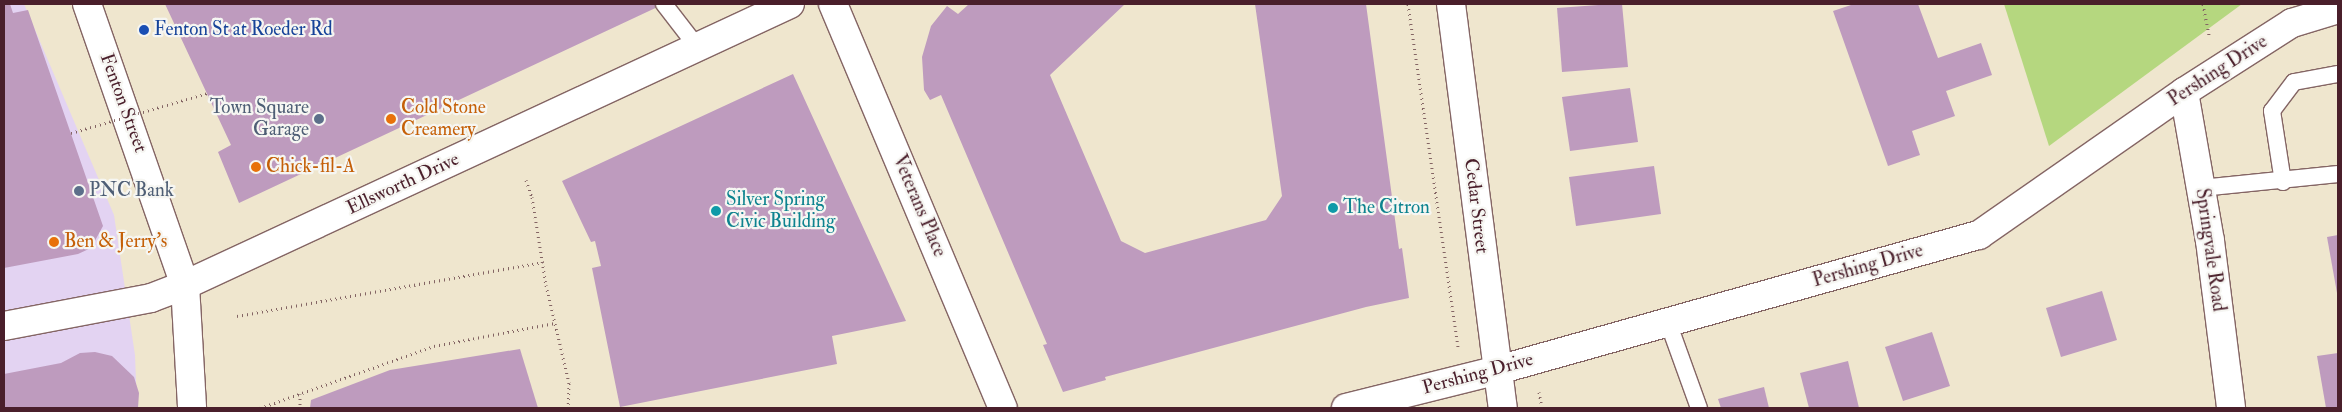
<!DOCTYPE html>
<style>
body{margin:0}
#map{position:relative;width:2342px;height:412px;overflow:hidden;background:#efe6ce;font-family:"IM FELL Double Pica",serif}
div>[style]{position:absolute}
.built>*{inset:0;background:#e3d3f2}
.green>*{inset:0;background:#b5d77f}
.building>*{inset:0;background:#be9bbe}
.path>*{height:3px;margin-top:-1.5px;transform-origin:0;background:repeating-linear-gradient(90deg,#846564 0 1px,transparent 0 5px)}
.roads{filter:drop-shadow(1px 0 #846564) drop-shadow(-1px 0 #846564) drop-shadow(0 1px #846564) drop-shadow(0 -1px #846564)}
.lane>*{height:16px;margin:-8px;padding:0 8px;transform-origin:8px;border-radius:8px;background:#fff}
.street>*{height:28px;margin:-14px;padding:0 14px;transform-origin:14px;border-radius:14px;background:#fff}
.secondary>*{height:28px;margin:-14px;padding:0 14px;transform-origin:14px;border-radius:14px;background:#fff}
.path-bridge>*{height:3px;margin-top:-1.5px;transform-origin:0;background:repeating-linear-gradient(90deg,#846564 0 1px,transparent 0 5px)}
.dots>*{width:14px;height:14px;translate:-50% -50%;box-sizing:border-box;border:2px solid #f6f6f2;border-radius:50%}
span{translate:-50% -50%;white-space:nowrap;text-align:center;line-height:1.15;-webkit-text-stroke:4.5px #f6f6f2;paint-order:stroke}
.transit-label{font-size:19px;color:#164399}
.left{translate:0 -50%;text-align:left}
.street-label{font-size:19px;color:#4a1f2b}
.service-label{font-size:19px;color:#4e5e75}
.right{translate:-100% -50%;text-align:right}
.food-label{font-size:19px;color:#c56008}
.culture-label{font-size:19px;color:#0d838f}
.frame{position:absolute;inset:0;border:5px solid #4a1f2b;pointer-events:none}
</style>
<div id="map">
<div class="built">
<i style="clip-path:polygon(4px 4px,24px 4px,114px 215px,135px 355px,137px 408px,4px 408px)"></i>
</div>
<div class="green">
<i style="clip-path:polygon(2004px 4px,2242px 4px,2049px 146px)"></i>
</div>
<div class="building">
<i style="clip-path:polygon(4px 4px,10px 4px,13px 13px,28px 10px,103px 226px,91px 248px,78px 254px,4px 268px)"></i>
<i style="clip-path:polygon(165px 4px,664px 4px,239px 203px,218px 152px,231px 145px)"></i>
<i style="clip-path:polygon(969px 4px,1125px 4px,1050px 75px,1121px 241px,1145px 253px,1266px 220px,1282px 196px,1255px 4px,1366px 4px,1399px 249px,1402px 248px,1409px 298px,1366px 307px,1105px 377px,1106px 380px,1063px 392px,1043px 345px,1047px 344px,941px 95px,930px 100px,924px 90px,922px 57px,931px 26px,947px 6px,958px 14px)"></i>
<i style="clip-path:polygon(1612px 4px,1622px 4px,1628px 67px,1562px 72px,1557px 8px)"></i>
<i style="clip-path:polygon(1854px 4px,1918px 4px,1938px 58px,1981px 43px,1992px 75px,1946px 91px,1955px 116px,1912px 131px,1920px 155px,1888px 166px,1833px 11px)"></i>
<i style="clip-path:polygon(793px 74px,906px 321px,832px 336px,837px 364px,620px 407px,592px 268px,601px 266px,595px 241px,591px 242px,562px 181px)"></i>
<i style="clip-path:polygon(1630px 88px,1638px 142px,1570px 151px,1562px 97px)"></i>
<i style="clip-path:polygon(1654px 166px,1661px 214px,1576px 226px,1569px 177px)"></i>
<i style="clip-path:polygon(2338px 235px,2338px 293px,2337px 293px,2327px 237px)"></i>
<i style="clip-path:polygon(2102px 291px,2117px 340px,2061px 357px,2046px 308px)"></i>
<i style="clip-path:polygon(1932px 332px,1950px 386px,1903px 401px,1885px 347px)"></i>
<i style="clip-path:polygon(520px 349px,538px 408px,310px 408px,311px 400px,390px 370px)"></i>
<i style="clip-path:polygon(95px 352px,112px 356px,134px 377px,139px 393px,138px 408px,4px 408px,4px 374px,61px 363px,80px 353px)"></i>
<i style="clip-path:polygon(2338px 353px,2338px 408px,2326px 408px,2317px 356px)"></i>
<i style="clip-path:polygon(1848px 361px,1859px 408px,1809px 408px,1800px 373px)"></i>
<i style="clip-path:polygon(1764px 387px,1769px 408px,1721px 408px,1718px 399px)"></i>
</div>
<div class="path">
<i style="left:1408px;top:4px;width:347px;rotate:81.7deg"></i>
<i style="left:2203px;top:4px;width:33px;rotate:79deg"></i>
<i style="left:526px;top:180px;width:18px;rotate:71deg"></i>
<i style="left:532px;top:197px;width:89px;rotate:81deg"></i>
<i style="left:546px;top:285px;width:101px;rotate:76.8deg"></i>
<i style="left:569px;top:383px;width:25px;rotate:92deg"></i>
<i style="left:237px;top:316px;width:310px;rotate:-10deg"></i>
<i style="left:1539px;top:392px;width:16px;rotate:79deg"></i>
<i style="left:300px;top:394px;width:14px;rotate:90deg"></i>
<i style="left:260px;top:408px;width:185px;rotate:-19.6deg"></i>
<i style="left:434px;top:346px;width:123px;rotate:-10.8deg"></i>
</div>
<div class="roads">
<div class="lane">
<i style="left:664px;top:4px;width:56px;rotate:52.3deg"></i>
<i style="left:2283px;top:182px;width:72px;rotate:-98.8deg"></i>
<i style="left:2272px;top:111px;width:36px;rotate:-53deg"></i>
<i style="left:2294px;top:82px;width:45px;rotate:-10.3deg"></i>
<i style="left:2201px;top:188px;width:138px;rotate:-5.8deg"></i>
<i style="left:1668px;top:322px;width:91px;rotate:70.2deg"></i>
</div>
<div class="street">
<i style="left:833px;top:4px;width:438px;rotate:67.2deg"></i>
<i style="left:2184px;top:92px;width:151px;rotate:80.1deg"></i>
<i style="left:2210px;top:241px;width:168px;rotate:82.8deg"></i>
<i style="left:4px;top:326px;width:150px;rotate:-10.8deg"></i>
<i style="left:151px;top:298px;width:36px;rotate:-21deg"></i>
<i style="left:185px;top:285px;width:667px;rotate:-24.91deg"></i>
<i style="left:1346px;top:408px;width:157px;rotate:-14deg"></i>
<i style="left:1498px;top:370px;width:500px;rotate:-15.7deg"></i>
<i style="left:1979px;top:235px;width:250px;rotate:-34.9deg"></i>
<i style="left:2184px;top:92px;width:128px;rotate:-32.6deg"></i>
<i style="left:2292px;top:23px;width:48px;rotate:-16.9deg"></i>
</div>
<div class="secondary">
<i style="left:87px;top:4px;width:298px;rotate:70.8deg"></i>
<i style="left:185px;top:285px;width:123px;rotate:86.7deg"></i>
<i style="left:1451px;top:4px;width:407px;rotate:82.7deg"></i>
</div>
</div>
<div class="path-bridge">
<i style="left:71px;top:133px;width:143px;rotate:-16.3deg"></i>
</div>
<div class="dots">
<i style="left:144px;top:30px;background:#1a4fb4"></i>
<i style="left:319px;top:119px;background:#5c6f8a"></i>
<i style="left:391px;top:119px;background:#e8710a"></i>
<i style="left:256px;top:167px;background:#e8710a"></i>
<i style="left:79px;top:191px;background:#5c6f8a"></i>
<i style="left:1333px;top:208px;background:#0f9aa8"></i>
<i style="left:716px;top:211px;background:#0f9aa8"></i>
<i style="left:54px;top:242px;background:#e8710a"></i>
</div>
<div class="transit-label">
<span class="left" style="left:154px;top:30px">Fenton St at Roeder Rd</span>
</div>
<div class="street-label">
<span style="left:2218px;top:71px;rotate:-33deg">Pershing Drive</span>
<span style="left:123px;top:103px;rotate:70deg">Fenton Street</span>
<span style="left:403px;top:184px;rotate:-25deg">Ellsworth Drive</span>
<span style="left:919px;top:206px;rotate:67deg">Veterans Place</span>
<span style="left:1476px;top:206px;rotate:83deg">Cedar Street</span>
<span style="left:2210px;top:250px;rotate:82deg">Springvale Road</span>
<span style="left:1868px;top:266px;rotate:-16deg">Pershing Drive</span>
<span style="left:1478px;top:374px;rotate:-15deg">Pershing Drive</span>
</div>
<div class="service-label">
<span class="right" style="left:309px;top:119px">Town Square<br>Garage</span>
<span class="left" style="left:89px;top:191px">PNC Bank</span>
</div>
<div class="food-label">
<span class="left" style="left:401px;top:119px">Cold Stone<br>Creamery</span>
<span class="left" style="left:266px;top:167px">Chick-fil-A</span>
<span class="left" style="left:64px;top:242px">Ben &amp; Jerry's</span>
</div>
<div class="culture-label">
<span class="left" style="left:726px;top:211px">Silver Spring<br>Civic Building</span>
<span class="left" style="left:1343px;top:208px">The Citron</span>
</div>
<div class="frame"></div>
</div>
